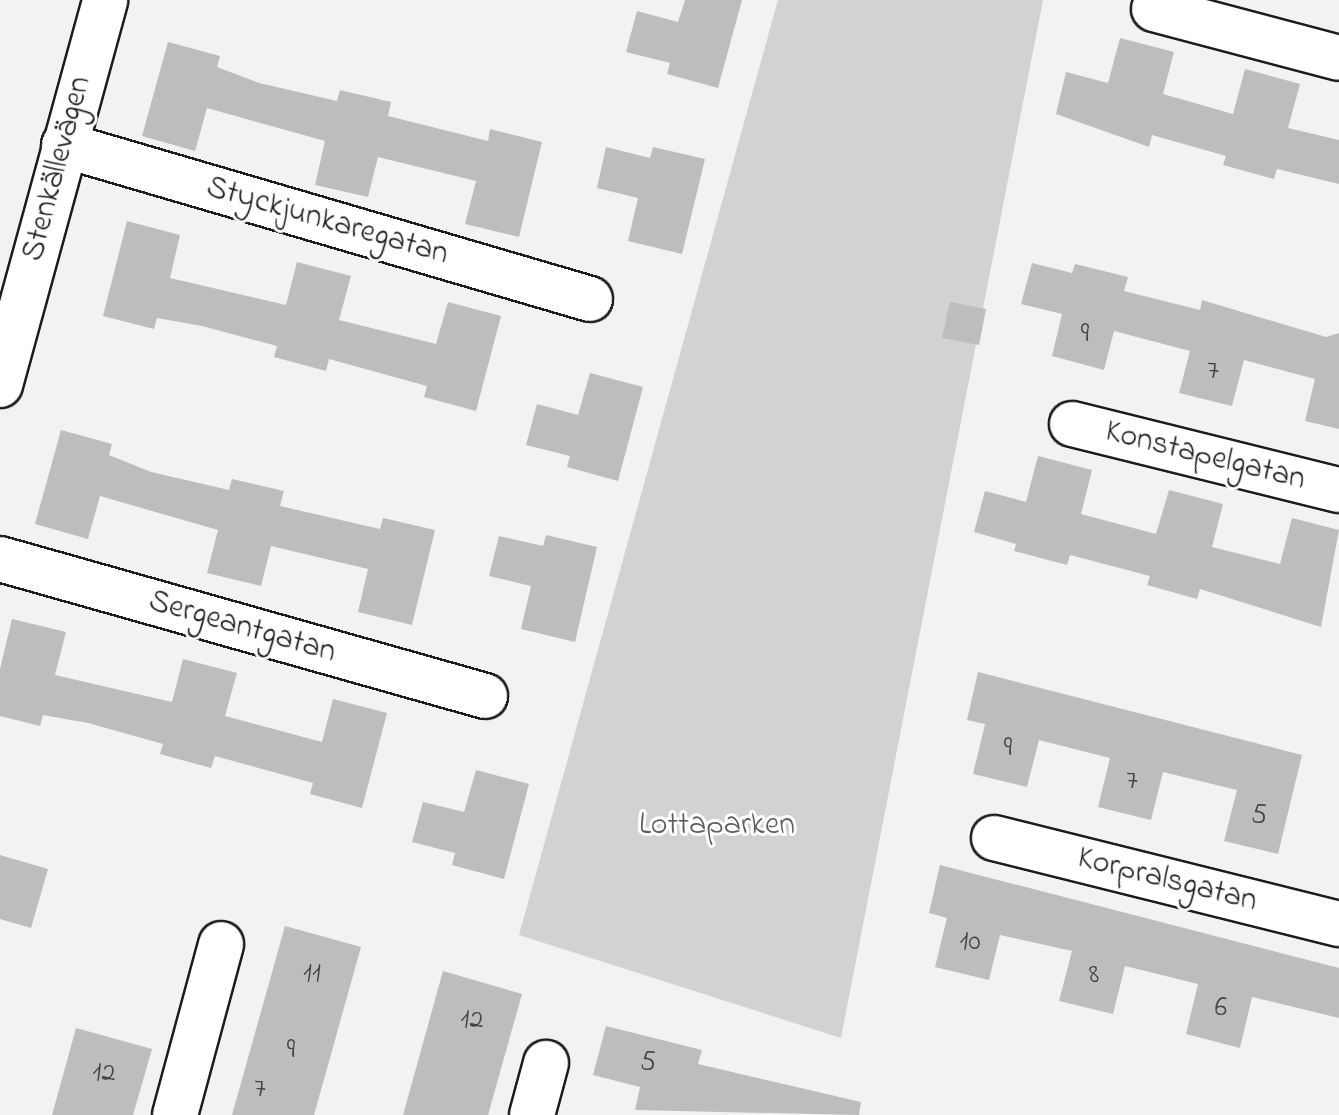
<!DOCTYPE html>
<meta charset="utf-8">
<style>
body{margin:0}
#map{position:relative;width:1339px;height:1115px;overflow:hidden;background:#f2f2f2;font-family:"Indie Flower",sans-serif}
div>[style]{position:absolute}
.green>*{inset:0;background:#d2d2d2}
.building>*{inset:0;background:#bdbdbd}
.roads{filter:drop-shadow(2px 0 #1c1c1c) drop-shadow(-2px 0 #1c1c1c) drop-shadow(0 2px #1c1c1c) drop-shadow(0 -2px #1c1c1c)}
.minor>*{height:44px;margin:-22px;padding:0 22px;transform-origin:22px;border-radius:22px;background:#fff}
span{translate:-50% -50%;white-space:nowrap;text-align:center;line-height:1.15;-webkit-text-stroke:6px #fff;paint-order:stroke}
.number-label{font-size:28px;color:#444}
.number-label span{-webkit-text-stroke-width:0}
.street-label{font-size:32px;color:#1c1c1c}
.park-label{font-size:32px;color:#5c5c5c}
</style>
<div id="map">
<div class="green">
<i style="clip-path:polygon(778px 0,1043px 0,841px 1038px,519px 935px)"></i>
</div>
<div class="building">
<i style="clip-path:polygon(685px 0,742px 0,718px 88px,667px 74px,670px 63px,626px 52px,637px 11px,678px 22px)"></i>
<i style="clip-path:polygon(1120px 38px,1174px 52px,1163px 94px,1233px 114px,1245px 69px,1300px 84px,1288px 128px,1339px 140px,1339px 184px,1277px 169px,1274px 179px,1223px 165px,1226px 156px,1152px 135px,1149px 147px,1056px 114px,1066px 72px,1108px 83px)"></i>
<i style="clip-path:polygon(168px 42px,220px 56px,217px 67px,259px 83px,337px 101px,340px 90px,391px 102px,388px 116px,488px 141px,490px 129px,542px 142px,519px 237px,465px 224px,476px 181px,378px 157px,368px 197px,315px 185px,325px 141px,207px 108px,195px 151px,142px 136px)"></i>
<i style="clip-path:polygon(606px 147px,650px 158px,653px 147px,705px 159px,682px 254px,628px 241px,638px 198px,597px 188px)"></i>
<i style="clip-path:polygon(127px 221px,180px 235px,170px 278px,286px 305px,297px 262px,351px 276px,339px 320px,436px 344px,448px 302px,501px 316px,476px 411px,424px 397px,427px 386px,329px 359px,326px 371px,274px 357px,277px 346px,202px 326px,157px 318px,154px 329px,103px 316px)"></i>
<i style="clip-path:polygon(1032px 263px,1072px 273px,1075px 264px,1128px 277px,1124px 291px,1200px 310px,1202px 300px,1326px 337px,1339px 333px,1339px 429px,1305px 421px,1315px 379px,1244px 360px,1232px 406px,1179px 393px,1190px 351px,1114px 331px,1104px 370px,1052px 356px,1062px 314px,1021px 304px)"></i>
<i style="clip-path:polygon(950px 302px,986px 309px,979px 345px,942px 338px)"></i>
<i style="clip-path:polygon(590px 373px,643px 387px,618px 481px,567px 467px,570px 456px,526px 445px,537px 404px,578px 415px)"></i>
<i style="clip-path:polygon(61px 430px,112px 444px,109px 455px,151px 472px,229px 490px,232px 479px,284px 491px,280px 506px,380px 529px,383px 518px,435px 530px,412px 625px,358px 612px,368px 569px,271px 546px,261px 586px,207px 573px,218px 530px,100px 496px,88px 539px,35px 524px)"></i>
<i style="clip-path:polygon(1038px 456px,1092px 470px,1081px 514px,1156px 534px,1169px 490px,1223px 504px,1212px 547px,1280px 564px,1292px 518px,1339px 530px,1321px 627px,1200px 589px,1197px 599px,1147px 585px,1150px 576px,1070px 555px,1067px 565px,1014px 551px,1016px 544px,974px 532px,985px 491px,1026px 502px)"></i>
<i style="clip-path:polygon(546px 535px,597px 547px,575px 642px,521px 629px,531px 586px,489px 576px,499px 536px,543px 546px)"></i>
<i style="clip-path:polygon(12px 619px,66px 632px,55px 675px,172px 702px,183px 659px,237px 673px,225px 716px,322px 742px,333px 699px,387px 713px,362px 808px,310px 794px,313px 783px,215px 756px,211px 768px,160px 754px,163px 744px,88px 723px,43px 715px,40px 726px,0 716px,0 669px)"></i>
<i style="clip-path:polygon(978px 672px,1302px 755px,1278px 854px,1224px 841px,1237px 790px,1163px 772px,1151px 820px,1098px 807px,1110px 758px,1039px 740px,1027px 787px,973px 774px,985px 724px,967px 720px)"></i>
<i style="clip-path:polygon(476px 770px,529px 784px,504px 879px,452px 865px,455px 853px,412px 842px,423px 802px,464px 812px)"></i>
<i style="clip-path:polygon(0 855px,48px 869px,31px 928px,0 919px)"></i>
<i style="clip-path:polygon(940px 865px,1339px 968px,1339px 1018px,1252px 997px,1240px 1048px,1186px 1034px,1198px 984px,1125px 966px,1113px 1014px,1059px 1001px,1072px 951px,1000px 935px,989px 980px,935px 967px,947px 918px,929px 913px)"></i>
<i style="clip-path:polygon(285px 926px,361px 947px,314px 1115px,232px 1115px)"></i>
<i style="clip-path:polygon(443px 971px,522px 994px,488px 1115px,403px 1115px)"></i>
<i style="clip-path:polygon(606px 1026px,702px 1050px,698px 1064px,861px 1102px,859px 1115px,635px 1110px,640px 1087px,593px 1075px)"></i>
<i style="clip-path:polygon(76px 1028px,152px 1049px,133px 1115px,52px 1115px)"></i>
</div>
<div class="roads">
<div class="minor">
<i style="left:1154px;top:9px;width:191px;rotate:14.8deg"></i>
<i style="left:64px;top:145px;width:548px;rotate:16.32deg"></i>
<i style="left:0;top:385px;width:399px;rotate:-74.7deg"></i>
<i style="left:1072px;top:424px;width:275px;rotate:13.9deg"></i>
<i style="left:0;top:559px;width:504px;rotate:15.77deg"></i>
<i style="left:994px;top:838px;width:356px;rotate:14deg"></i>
<i style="left:175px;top:1115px;width:177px;rotate:-74.9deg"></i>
<i style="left:532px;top:1115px;width:54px;rotate:-74.9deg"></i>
</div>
</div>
<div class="number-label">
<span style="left:1085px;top:335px">9</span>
<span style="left:1213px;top:372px">7</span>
<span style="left:1008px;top:749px">9</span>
<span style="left:1132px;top:782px">7</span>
<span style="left:1259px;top:816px">5</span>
<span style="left:970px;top:943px">10</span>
<span style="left:312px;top:975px">11</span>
<span style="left:1094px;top:976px">8</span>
<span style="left:1221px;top:1009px">6</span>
<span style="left:472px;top:1021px">12</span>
<span style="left:291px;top:1051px">9</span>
<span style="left:648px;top:1063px">5</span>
<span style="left:104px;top:1074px">12</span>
<span style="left:260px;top:1090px">7</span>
</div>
<div class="street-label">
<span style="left:58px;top:169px;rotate:-75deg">Stenkällevägen</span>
<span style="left:327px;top:222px;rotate:16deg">Styckjunkaregatan</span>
<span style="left:1205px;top:457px;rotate:14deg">Konstapelgatan</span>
<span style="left:242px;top:628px;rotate:16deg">Sergeantgatan</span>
<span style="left:1167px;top:881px;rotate:14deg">Korpralsgatan</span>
</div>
<div class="park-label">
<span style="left:717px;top:826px">Lottaparken</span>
</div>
</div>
